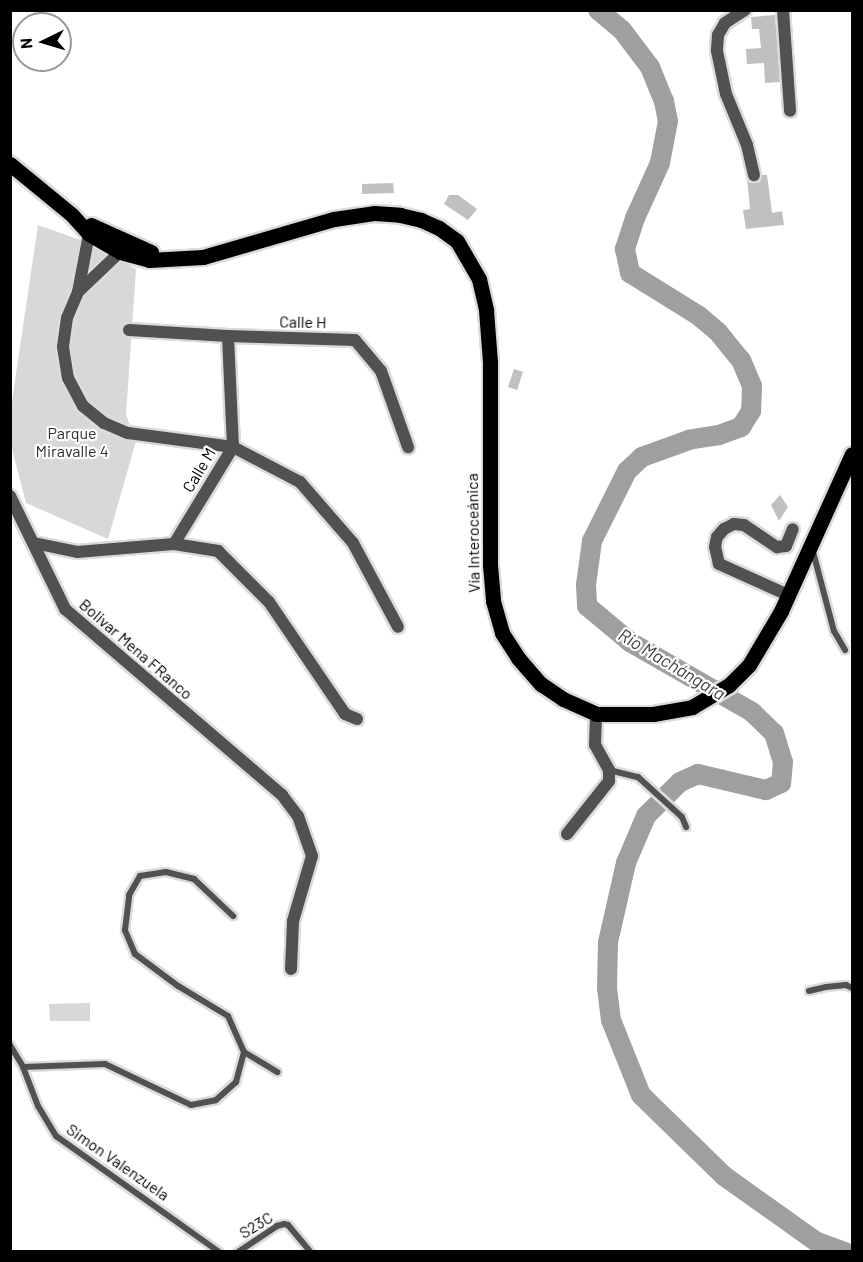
<!DOCTYPE html>
<meta charset="utf-8">
<style>
body{margin:0}
#map{position:relative;width:863px;height:1262px;overflow:hidden;background:#fff;font-family:Barlow,sans-serif}
div>[style]{position:absolute}
.green>*{inset:0;background:#d8d8d8}
.river>*{height:20px;margin:-10px;padding:0 10px;transform-origin:10px;border-radius:10px;background:#9f9f9f}
.building>*{inset:0;background:#c0c0c0}
.roads{filter:drop-shadow(2px 0 #dbdbdb) drop-shadow(-2px 0 #dbdbdb) drop-shadow(0 2px #dbdbdb) drop-shadow(0 -2px #dbdbdb)}
.lane>*{height:6px;margin:-3px;padding:0 3px;transform-origin:3px;border-radius:3px;background:#515151}
.street>*{height:12px;margin:-6px;padding:0 6px;transform-origin:6px;border-radius:6px;background:#515151}
.primary>*{height:15px;margin:-7.5px;padding:0 7.5px;transform-origin:7.5px;border-radius:7.5px;background:#000}
span{translate:-50% -50%;white-space:nowrap;text-align:center;line-height:1.15;-webkit-text-stroke:4.5px #fff;paint-order:stroke}
.street-label{font-size:16px;color:#000}
.park-label{font-size:16px;color:#2f2f2f}
.water-label{font-size:18px;color:#404040;font-style:italic}
.frame{position:absolute;inset:0;border:12px solid #000;pointer-events:none}
.north{position:absolute;left:12px;top:12px;width:60px;height:60px;box-sizing:border-box;background:#fff;border:2px solid #999;border-radius:50%;rotate:265deg;font-size:16px;font-weight:700;line-height:24px;text-align:center;color:#000}
.north::after{content:'';display:block;margin:auto;width:21px;height:27px;background:#000;clip-path:polygon(50% 0,100% 100%,50% 72%,0 100%)}
</style>
<div id="map">
<div class="green">
<i style="clip-path:polygon(38px 225px,80px 240px,136px 269px,126px 415px,136px 441px,108px 539px,26px 503px,11px 445px,11px 408px)"></i>
<i style="clip-path:polygon(90px 1003px,90px 1021px,50px 1021px,49px 1004px)"></i>
</div>
<div class="river">
<i style="left:598px;top:10px;width:31px;rotate:40deg"></i>
<i style="left:622px;top:30px;width:46px;rotate:52.9deg"></i>
<i style="left:650px;top:67px;width:37px;rotate:68deg"></i>
<i style="left:664px;top:101px;width:20px;rotate:79deg"></i>
<i style="left:668px;top:121px;width:43px;rotate:100.8deg"></i>
<i style="left:660px;top:163px;width:60px;rotate:114.4deg"></i>
<i style="left:635px;top:218px;width:33px;rotate:108deg"></i>
<i style="left:625px;top:249px;width:25px;rotate:78deg"></i>
<i style="left:630px;top:273px;width:81px;rotate:31.9deg"></i>
<i style="left:699px;top:316px;width:25px;rotate:40deg"></i>
<i style="left:718px;top:332px;width:36px;rotate:51deg"></i>
<i style="left:741px;top:360px;width:28px;rotate:67deg"></i>
<i style="left:752px;top:386px;width:25px;rotate:92deg"></i>
<i style="left:751px;top:411px;width:19px;rotate:122deg"></i>
<i style="left:741px;top:427px;width:23px;rotate:160deg"></i>
<i style="left:719px;top:435px;width:30px;rotate:171deg"></i>
<i style="left:689px;top:440px;width:50px;rotate:160.1deg"></i>
<i style="left:642px;top:457px;width:21px;rotate:137deg"></i>
<i style="left:627px;top:471px;width:78px;rotate:116.6deg"></i>
<i style="left:592px;top:541px;width:44px;rotate:97.8deg"></i>
<i style="left:586px;top:585px;width:21px;rotate:87deg"></i>
<i style="left:587px;top:606px;width:56px;rotate:39.9deg"></i>
<i style="left:630px;top:642px;width:141px;rotate:29.8deg"></i>
<i style="left:752px;top:712px;width:30px;rotate:44deg"></i>
<i style="left:774px;top:733px;width:30px;rotate:73deg"></i>
<i style="left:783px;top:762px;width:21px;rotate:95deg"></i>
<i style="left:781px;top:783px;width:17px;rotate:155deg"></i>
<i style="left:766px;top:790px;width:70px;rotate:-166.8deg"></i>
<i style="left:698px;top:774px;width:20px;rotate:156deg"></i>
<i style="left:680px;top:782px;width:48px;rotate:135deg"></i>
<i style="left:646px;top:816px;width:51px;rotate:113.1deg"></i>
<i style="left:626px;top:863px;width:81px;rotate:102.8deg"></i>
<i style="left:608px;top:942px;width:46px;rotate:91.2deg"></i>
<i style="left:607px;top:988px;width:32px;rotate:83deg"></i>
<i style="left:611px;top:1020px;width:81px;rotate:68.2deg"></i>
<i style="left:641px;top:1095px;width:116px;rotate:44.3deg"></i>
<i style="left:724px;top:1176px;width:114px;rotate:35.4deg"></i>
<i style="left:817px;top:1242px;width:30px;rotate:20deg"></i>
</div>
<div class="building">
<i style="clip-path:polygon(775px 15px,780px 82px,765px 83px,764px 63px,747px 64px,746px 49px,761px 48px,759px 29px,752px 29px,751px 17px)"></i>
<i style="clip-path:polygon(762px 175px,767px 175px,772px 213px,782px 211px,784px 225px,746px 229px,743px 210px,750px 209px,747px 178px,755px 183px)"></i>
<i style="clip-path:polygon(393px 183px,394px 193px,362px 194px,362px 184px)"></i>
<i style="clip-path:polygon(449px 195px,458px 195px,477px 209px,468px 220px,444px 204px)"></i>
<i style="clip-path:polygon(514px 369px,523px 372px,517px 390px,508px 387px)"></i>
<i style="clip-path:polygon(780px 495px,788px 507px,779px 521px,771px 505px)"></i>
</div>
<div class="roads">
<div class="lane">
<i style="left:812px;top:548px;width:86px;rotate:75.2deg"></i>
<i style="left:834px;top:631px;width:22px;rotate:60deg"></i>
<i style="left:609px;top:770px;width:30px;rotate:14deg"></i>
<i style="left:638px;top:777px;width:59px;rotate:42.3deg"></i>
<i style="left:682px;top:817px;width:11px;rotate:68deg"></i>
<i style="left:809px;top:991px;width:17px;rotate:-13deg"></i>
<i style="left:826px;top:987px;width:20px;rotate:-6deg"></i>
<i style="left:846px;top:985px;width:7px;rotate:27deg"></i>
<i style="left:10px;top:1045px;width:26px;rotate:59deg"></i>
<i style="left:23px;top:1067px;width:42px;rotate:69deg"></i>
<i style="left:38px;top:1106px;width:35px;rotate:59deg"></i>
<i style="left:56px;top:1136px;width:200px;rotate:35.4deg"></i>
<i style="left:244px;top:1052px;width:39px;rotate:31deg"></i>
<i style="left:23px;top:1067px;width:82px;rotate:-2.1deg"></i>
<i style="left:105px;top:1064px;width:95px;rotate:25.5deg"></i>
<i style="left:191px;top:1105px;width:25px;rotate:-11deg"></i>
<i style="left:216px;top:1100px;width:27px;rotate:-42deg"></i>
<i style="left:236px;top:1082px;width:31px;rotate:-75deg"></i>
<i style="left:244px;top:1052px;width:39px;rotate:-114deg"></i>
<i style="left:228px;top:1016px;width:58px;rotate:-149deg"></i>
<i style="left:178px;top:986px;width:54px;rotate:-143.3deg"></i>
<i style="left:135px;top:954px;width:26px;rotate:-113deg"></i>
<i style="left:125px;top:930px;width:35px;rotate:-83deg"></i>
<i style="left:129px;top:895px;width:22px;rotate:-60deg"></i>
<i style="left:140px;top:876px;width:26px;rotate:-9deg"></i>
<i style="left:166px;top:872px;width:29px;rotate:14deg"></i>
<i style="left:194px;top:879px;width:54px;rotate:43.5deg"></i>
<i style="left:238px;top:1252px;width:47px;rotate:-33.7deg"></i>
<i style="left:277px;top:1226px;width:7px;rotate:-16deg"></i>
<i style="left:284px;top:1224px;width:4px;rotate:14deg"></i>
<i style="left:288px;top:1225px;width:35px;rotate:50deg"></i>
</div>
<div class="street">
<i style="left:745px;top:10px;width:24px;rotate:147deg"></i>
<i style="left:725px;top:23px;width:14px;rotate:120deg"></i>
<i style="left:718px;top:35px;width:16px;rotate:94deg"></i>
<i style="left:717px;top:51px;width:44px;rotate:78.2deg"></i>
<i style="left:726px;top:94px;width:55px;rotate:67.6deg"></i>
<i style="left:747px;top:145px;width:31px;rotate:77deg"></i>
<i style="left:783px;top:10px;width:101px;rotate:86deg"></i>
<i style="left:89px;top:234px;width:59px;rotate:100.7deg"></i>
<i style="left:78px;top:292px;width:28px;rotate:113deg"></i>
<i style="left:67px;top:318px;width:29px;rotate:98deg"></i>
<i style="left:63px;top:347px;width:31px;rotate:81deg"></i>
<i style="left:68px;top:378px;width:32px;rotate:62deg"></i>
<i style="left:83px;top:406px;width:27px;rotate:39deg"></i>
<i style="left:104px;top:423px;width:26px;rotate:23deg"></i>
<i style="left:128px;top:433px;width:106px;rotate:7.6deg"></i>
<i style="left:233px;top:447px;width:76px;rotate:27.6deg"></i>
<i style="left:300px;top:482px;width:81px;rotate:49deg"></i>
<i style="left:353px;top:543px;width:95px;rotate:61.8deg"></i>
<i style="left:78px;top:292px;width:58px;rotate:-43.6deg"></i>
<i style="left:129px;top:330px;width:99px;rotate:3.5deg"></i>
<i style="left:228px;top:336px;width:127px;rotate:1.8deg"></i>
<i style="left:355px;top:340px;width:40px;rotate:50deg"></i>
<i style="left:381px;top:371px;width:81px;rotate:70.4deg"></i>
<i style="left:10px;top:496px;width:126px;rotate:64deg"></i>
<i style="left:65px;top:609px;width:286px;rotate:40.6deg"></i>
<i style="left:282px;top:795px;width:26px;rotate:53deg"></i>
<i style="left:298px;top:816px;width:42px;rotate:70.7deg"></i>
<i style="left:312px;top:856px;width:68px;rotate:106.3deg"></i>
<i style="left:293px;top:921px;width:48px;rotate:92.4deg"></i>
<i style="left:34px;top:543px;width:44px;rotate:11.8deg"></i>
<i style="left:77px;top:552px;width:97px;rotate:-4.7deg"></i>
<i style="left:174px;top:544px;width:45px;rotate:9deg"></i>
<i style="left:218px;top:551px;width:72px;rotate:45deg"></i>
<i style="left:269px;top:602px;width:135px;rotate:55.8deg"></i>
<i style="left:345px;top:714px;width:13px;rotate:23deg"></i>
<i style="left:174px;top:544px;width:114px;rotate:-58.7deg"></i>
<i style="left:233px;top:447px;width:111px;rotate:-92.6deg"></i>
<i style="left:788px;top:595px;width:76px;rotate:-155.8deg"></i>
<i style="left:719px;top:564px;width:17px;rotate:-103deg"></i>
<i style="left:715px;top:547px;width:10px;rotate:-79deg"></i>
<i style="left:717px;top:537px;width:11px;rotate:-49deg"></i>
<i style="left:724px;top:529px;width:11px;rotate:-27deg"></i>
<i style="left:734px;top:524px;width:10px;rotate:6deg"></i>
<i style="left:744px;top:525px;width:40px;rotate:34deg"></i>
<i style="left:777px;top:547px;width:9px;rotate:-6deg"></i>
<i style="left:786px;top:546px;width:18px;rotate:-68deg"></i>
<i style="left:567px;top:834px;width:68px;rotate:-51.6deg"></i>
<i style="left:609px;top:781px;width:11px;rotate:-90deg"></i>
<i style="left:609px;top:770px;width:29px;rotate:-119deg"></i>
<i style="left:595px;top:745px;width:31px;rotate:-88deg"></i>
</div>
<div class="primary">
<i style="left:10px;top:164px;width:80px;rotate:39.4deg"></i>
<i style="left:72px;top:215px;width:25px;rotate:48deg"></i>
<i style="left:89px;top:234px;width:36px;rotate:30deg"></i>
<i style="left:120px;top:252px;width:30px;rotate:15deg"></i>
<i style="left:149px;top:260px;width:54px;rotate:-3.2deg"></i>
<i style="left:203px;top:257px;width:136px;rotate:-16.2deg"></i>
<i style="left:334px;top:219px;width:40px;rotate:-8.5deg"></i>
<i style="left:374px;top:213px;width:26px;rotate:4deg"></i>
<i style="left:400px;top:215px;width:22px;rotate:13deg"></i>
<i style="left:421px;top:220px;width:20px;rotate:24deg"></i>
<i style="left:439px;top:228px;width:22px;rotate:36deg"></i>
<i style="left:457px;top:241px;width:44px;rotate:59.9deg"></i>
<i style="left:479px;top:279px;width:32px;rotate:77deg"></i>
<i style="left:486px;top:310px;width:52px;rotate:85.6deg"></i>
<i style="left:490px;top:362px;width:203px;rotate:90deg"></i>
<i style="left:490px;top:565px;width:36px;rotate:85deg"></i>
<i style="left:493px;top:601px;width:33px;rotate:74deg"></i>
<i style="left:502px;top:633px;width:30px;rotate:57deg"></i>
<i style="left:518px;top:658px;width:35px;rotate:49deg"></i>
<i style="left:541px;top:684px;width:27px;rotate:34deg"></i>
<i style="left:563px;top:699px;width:36px;rotate:24deg"></i>
<i style="left:596px;top:714px;width:57px"></i>
<i style="left:653px;top:714px;width:40px;rotate:-10deg"></i>
<i style="left:692px;top:707px;width:43px;rotate:-30.7deg"></i>
<i style="left:729px;top:685px;width:28px;rotate:-45deg"></i>
<i style="left:749px;top:665px;width:63px;rotate:-59.3deg"></i>
<i style="left:781px;top:611px;width:172px;rotate:-65.7deg"></i>
<i style="left:91px;top:225px;width:66px;rotate:24.2deg"></i>
</div>
</div>
<div class="street-label">
<span style="left:303px;top:322px;rotate:1deg">Calle H</span>
<span style="left:199px;top:470px;rotate:-59deg">Calle M</span>
<span style="left:473px;top:533px;rotate:-91deg">Vía Interoceánica</span>
<span style="left:136px;top:649px;rotate:41deg">Bolivar Mena FRanco</span>
<span style="left:118px;top:1162px;rotate:35deg">Simon Valenzuela</span>
<span style="left:256px;top:1225px;rotate:-31deg">S23C</span>
</div>
<div class="park-label">
<span style="left:72px;top:442px">Parque<br>Miravalle 4</span>
</div>
<div class="water-label">
<span style="left:672px;top:664px;rotate:31deg">Río Machángara</span>
</div>
<div class="frame"></div>
<div class="north">N</div>
</div>
